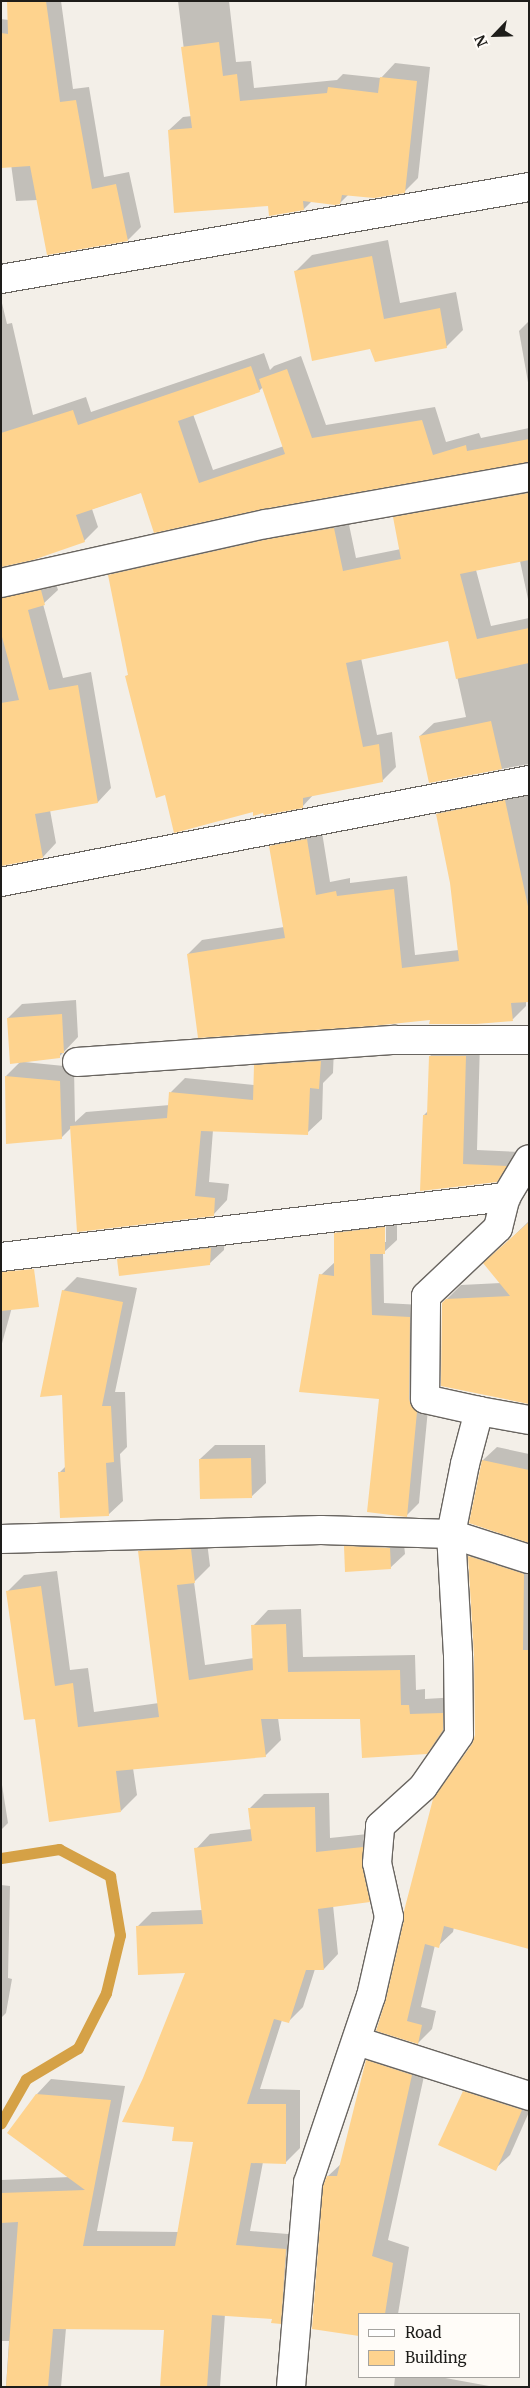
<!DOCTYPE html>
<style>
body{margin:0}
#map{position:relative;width:530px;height:2388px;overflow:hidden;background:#f3efe8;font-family:Merriweather,serif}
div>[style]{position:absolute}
.shadow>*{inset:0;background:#0003}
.stream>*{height:11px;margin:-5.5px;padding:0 5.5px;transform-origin:5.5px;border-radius:5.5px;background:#d5a146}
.building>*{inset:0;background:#fed38e}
.roads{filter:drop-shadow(1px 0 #696560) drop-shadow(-1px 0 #696560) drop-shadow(0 1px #696560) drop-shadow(0 -1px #696560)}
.minor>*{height:28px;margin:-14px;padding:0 14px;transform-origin:14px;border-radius:14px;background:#fff}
span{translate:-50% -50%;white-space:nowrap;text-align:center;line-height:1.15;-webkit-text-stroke:4px #fffcf8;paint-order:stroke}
.frame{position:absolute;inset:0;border:2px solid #1e1d1a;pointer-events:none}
.legend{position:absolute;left:358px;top:2313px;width:162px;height:65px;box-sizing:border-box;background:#fffcf8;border:1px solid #a5a39f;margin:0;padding:6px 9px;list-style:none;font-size:15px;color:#1e1d1a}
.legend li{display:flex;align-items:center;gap:10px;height:25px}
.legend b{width:25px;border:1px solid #a5a39f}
.north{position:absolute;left:470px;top:10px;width:50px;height:50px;-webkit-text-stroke:4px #fffcf8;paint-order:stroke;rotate:246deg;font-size:14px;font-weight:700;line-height:20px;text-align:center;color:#1e1d1a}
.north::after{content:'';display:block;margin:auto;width:18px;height:22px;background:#1e1d1a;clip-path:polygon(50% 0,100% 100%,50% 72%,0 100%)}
</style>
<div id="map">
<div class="shadow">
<i style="clip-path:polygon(8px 1px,61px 1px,73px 89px,89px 87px,104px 177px,129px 172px,141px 227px,128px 240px,38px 200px,16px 201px,9px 149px,1px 149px,1px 19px,9px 20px)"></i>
<i style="clip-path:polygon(178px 1px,229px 1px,236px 62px,251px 61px,254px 88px,337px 80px,343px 74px,381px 78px,395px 63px,430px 67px,418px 178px,404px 192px,349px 194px,340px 203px,312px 201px,304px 209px,269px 205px,169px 130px,183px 117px,192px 116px)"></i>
<i style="clip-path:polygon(388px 240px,400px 303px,456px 292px,463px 330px,446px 347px,371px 348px,296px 271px,312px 255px)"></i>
<i style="clip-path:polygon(evenodd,1px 299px,7px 324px,12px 323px,33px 415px,86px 397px,91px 412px,264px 353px,270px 370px,274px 366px,301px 356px,326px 425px,435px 407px,446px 442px,479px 433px,481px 438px,529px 428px,529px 461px,142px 492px,92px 509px,98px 527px,84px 541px,1px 567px,1px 299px,263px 387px,284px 446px,213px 470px,193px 414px,259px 391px,263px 387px)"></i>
<i style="clip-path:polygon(529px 321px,529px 388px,519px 331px)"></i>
<i style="clip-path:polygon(529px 483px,529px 604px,520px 561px,476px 570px,491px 626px,529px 618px,529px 764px,430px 782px,420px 736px,434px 723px,466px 717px,449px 640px,361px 658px,377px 735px,392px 732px,396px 767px,382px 781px,314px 794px,302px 807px,264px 812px,166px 794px,127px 676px,129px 674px,110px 576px,123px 562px,347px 515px,356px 558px,401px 549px,394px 518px,408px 504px)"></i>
<i style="clip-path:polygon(1px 577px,54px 577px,58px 590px,43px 604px,63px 678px,91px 672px,111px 788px,98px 802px,50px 810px,56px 843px,43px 857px,1px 865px)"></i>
<i style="clip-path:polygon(529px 786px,529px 1001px,526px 1001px,526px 1006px,513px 1019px,431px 1018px,188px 954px,202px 940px,284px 927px,270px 847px,284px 833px,321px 826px,330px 882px,350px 878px,350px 883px,407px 876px,415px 955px,459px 950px,451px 883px,437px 814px,450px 801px)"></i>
<i style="clip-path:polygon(76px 1000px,78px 1037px,59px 1057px,24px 1062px,74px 1067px,75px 1122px,86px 1112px,170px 1105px,171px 1092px,185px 1078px,254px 1085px,255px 1066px,270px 1052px,334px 1047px,333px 1073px,323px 1083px,322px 1119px,307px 1133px,213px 1130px,209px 1182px,229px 1184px,227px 1200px,213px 1215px,71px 1128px,61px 1138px,6px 1076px,21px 1061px,8px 1018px,22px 1004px)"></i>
<i style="clip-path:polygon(444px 1042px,480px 1042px,477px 1150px,520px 1152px,511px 1167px,496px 1181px,422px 1190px,424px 1115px,428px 1111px,430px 1056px)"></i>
<i style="clip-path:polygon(evenodd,397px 1215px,397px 1240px,383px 1253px,384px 1303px,422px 1305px,429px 1399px,419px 1503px,406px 1516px,380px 1398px,321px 1275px,335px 1262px,335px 1234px,348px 1221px,397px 1215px,384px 1221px,386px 1221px,386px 1242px,384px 1242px,384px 1221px)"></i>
<i style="clip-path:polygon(529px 1221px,529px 1403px,443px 1303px,461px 1285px,501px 1283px,485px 1264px)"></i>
<i style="clip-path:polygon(225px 1234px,224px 1250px,209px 1264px,118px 1259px,132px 1245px)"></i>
<i style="clip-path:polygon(77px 1277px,137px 1288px,115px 1392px,125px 1392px,127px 1447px,120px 1454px,123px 1501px,108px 1515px,59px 1473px,66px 1466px,63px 1291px)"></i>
<i style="clip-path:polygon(17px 1289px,1px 1347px,1px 1291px)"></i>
<i style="clip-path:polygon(215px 1445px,265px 1445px,266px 1483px,251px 1497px,200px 1459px)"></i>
<i style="clip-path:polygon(497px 1447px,529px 1454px,529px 1542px,471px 1523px,483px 1460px)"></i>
<i style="clip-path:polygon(359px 1533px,403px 1534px,405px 1554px,390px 1568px,345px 1547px)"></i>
<i style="clip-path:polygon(206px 1534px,210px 1566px,194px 1582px,205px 1665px,254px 1658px,253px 1626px,268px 1610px,301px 1609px,303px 1657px,415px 1655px,416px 1690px,425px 1689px,425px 1699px,458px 1697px,459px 1713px,442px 1737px,426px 1753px,361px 1718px,278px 1718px,281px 1740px,265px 1756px,133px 1768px,137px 1795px,121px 1811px,36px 1717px,8px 1591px,24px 1575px,57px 1571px,70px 1670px,88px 1668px,94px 1712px,159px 1703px,139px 1551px,155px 1535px)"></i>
<i style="clip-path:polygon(484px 1542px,529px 1557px,529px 1948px,454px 1927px,453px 1932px,438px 1946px,435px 1945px,421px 2007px,436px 2011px,432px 2029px,418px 2043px,377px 2030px,476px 1736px,475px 1655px,470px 1556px)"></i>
<i style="clip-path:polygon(2px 1785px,8px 1823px,1px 1830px,1px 1785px)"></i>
<i style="clip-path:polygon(329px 1793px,330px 1838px,377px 1833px,384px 1887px,369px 1901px,333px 1905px,338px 1954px,324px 1969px,315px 1969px,303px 2007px,288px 2022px,282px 2020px,260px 2089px,300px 2090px,300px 2148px,286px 2162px,263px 2162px,250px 2231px,300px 2235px,295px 2308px,280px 2323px,273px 2318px,225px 2314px,220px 2387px,161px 2387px,165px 2329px,66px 2328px,61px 2387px,6px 2387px,9px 2341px,1px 2341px,1px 2180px,70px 2177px,37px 2094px,51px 2079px,125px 2086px,97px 2231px,179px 2232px,194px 2141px,175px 2126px,144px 2079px,187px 1972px,137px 1927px,152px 1912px,203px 1910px,196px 1849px,210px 1834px,252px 1829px,250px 1808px,264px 1794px)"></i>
<i style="clip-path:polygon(1px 1885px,10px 1886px,8px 1978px,12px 1979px,6px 2013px,1px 2018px)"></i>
<i style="clip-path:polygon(384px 2044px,428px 2058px,388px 2240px,409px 2247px,398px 2314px,359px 2314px,328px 2176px,342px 2163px,367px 2061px)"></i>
<i style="clip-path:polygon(479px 2078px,529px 2094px,529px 2112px,510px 2155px,495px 2169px,464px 2092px)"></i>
<i style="clip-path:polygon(395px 2377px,440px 2377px,489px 2386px,394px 2387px)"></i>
</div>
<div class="stream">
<i style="left:1px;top:1858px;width:59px;rotate:-8.8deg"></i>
<i style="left:59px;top:1849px;width:58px;rotate:27.9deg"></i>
<i style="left:110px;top:1876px;width:60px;rotate:80.4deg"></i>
<i style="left:120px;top:1935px;width:60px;rotate:103.6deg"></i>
<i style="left:106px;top:1993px;width:62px;rotate:117deg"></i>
<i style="left:78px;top:2048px;width:61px;rotate:149.2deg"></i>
<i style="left:26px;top:2079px;width:51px;rotate:119.6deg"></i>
</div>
<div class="building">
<i style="clip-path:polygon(7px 1px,46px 1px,60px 102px,76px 100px,92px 189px,116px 184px,128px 241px,47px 255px,30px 166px,1px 168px,1px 33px,8px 34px)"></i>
<i style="clip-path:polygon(219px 42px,223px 76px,237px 74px,240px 101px,327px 93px,328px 87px,378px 93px,380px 77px,417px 81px,405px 193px,374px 198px,342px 195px,340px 204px,335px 205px,303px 201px,304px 210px,269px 216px,268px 206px,174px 213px,168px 130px,192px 128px,181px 47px)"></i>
<i style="clip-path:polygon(372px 256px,384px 319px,440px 308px,447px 348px,375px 362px,370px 349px,312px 361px,294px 271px)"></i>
<i style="clip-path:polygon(251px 366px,260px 392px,178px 421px,199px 483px,285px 454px,259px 379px,287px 369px,312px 438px,422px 420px,433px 455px,466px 445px,467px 451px,529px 439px,529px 462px,263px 509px,154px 533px,141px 493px,76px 515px,85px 542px,33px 560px,1px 567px,1px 433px,73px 410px,78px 425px)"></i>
<i style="clip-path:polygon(529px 493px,529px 560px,460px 574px,477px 639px,529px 628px,529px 663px,456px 679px,448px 641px,346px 663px,363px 747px,379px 744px,383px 782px,303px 798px,303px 808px,264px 815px,263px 813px,253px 816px,253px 812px,174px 833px,165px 795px,156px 798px,125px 676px,128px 675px,108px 575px,269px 539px,334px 528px,343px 571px,401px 559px,393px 517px)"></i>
<i style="clip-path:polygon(41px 590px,45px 605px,28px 610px,49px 690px,78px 685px,98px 803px,35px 814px,43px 858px,1px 866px,1px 703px,19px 700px,1px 633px,1px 598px)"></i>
<i style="clip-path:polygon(491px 721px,502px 769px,429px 783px,419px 736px)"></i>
<i style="clip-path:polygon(505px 800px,529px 911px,529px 1002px,511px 1003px,513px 1021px,476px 1024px,429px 1024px,430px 1020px,372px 1026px,198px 1038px,187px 954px,285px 938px,269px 846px,307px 839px,316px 895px,336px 891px,337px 896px,394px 889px,402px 968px,459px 961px,450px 883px,436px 814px)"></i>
<i style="clip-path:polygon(62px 1014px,64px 1053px,60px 1053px,60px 1058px,10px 1064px,7px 1018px)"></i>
<i style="clip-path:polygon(429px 1056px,466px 1056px,463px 1164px,507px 1166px,497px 1182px,420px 1191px,423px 1115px,427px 1115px)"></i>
<i style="clip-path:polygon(321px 1061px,319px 1089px,310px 1088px,308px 1135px,201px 1131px,195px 1196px,215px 1198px,214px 1216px,77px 1232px,70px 1126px,167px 1118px,169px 1092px,253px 1100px,254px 1065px)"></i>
<i style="clip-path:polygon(5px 1076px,60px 1081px,62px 1139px,6px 1144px)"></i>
<i style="clip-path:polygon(529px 1222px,529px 1404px,441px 1386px,442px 1303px,446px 1299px,510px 1296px,483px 1263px)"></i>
<i style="clip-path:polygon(385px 1227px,385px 1254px,370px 1254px,372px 1315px,410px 1317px,409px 1399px,411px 1406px,417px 1412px,407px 1517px,367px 1512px,379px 1399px,299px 1392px,319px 1274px,334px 1276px,334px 1233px)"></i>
<i style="clip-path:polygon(211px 1248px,210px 1265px,119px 1276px,117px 1259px)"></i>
<i style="clip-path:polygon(34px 1269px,39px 1307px,1px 1311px,1px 1272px)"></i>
<i style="clip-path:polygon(62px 1290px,123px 1302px,102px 1406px,111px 1406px,114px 1462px,106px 1463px,109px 1516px,60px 1518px,58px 1472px,65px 1472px,62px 1395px,40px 1397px)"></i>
<i style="clip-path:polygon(251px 1458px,252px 1498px,200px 1499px,199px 1459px)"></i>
<i style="clip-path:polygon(482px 1460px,529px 1470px,529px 1543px,469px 1523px)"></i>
<i style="clip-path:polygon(344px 1546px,390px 1548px,391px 1569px,345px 1572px)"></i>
<i style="clip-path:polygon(191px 1549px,195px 1583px,177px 1585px,189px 1680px,253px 1670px,251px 1625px,286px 1624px,288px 1672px,400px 1670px,401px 1705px,409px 1705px,410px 1714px,443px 1713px,443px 1730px,427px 1754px,362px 1758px,360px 1719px,261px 1719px,266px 1757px,116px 1771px,121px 1812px,49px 1822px,35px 1719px,24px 1720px,6px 1591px,41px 1586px,55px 1686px,73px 1683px,78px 1727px,159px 1717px,138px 1551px)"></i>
<i style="clip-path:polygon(468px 1556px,524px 1574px,523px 1650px,529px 1650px,529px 1949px,444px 1926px,439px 1948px,425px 1944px,407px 2021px,422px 2025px,418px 2044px,376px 2031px,386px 1999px,404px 1920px,404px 1911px,433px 1799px,472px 1744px,475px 1735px,474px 1655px)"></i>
<i style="clip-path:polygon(315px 1807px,316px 1852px,363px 1847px,362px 1866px,370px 1902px,318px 1909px,324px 1970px,306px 1970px,289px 2023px,274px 2019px,247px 2104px,286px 2104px,286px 2164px,251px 2163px,236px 2245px,286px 2249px,281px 2324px,271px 2323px,272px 2319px,212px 2315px,207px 2387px,160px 2387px,164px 2330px,53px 2329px,48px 2387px,6px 2387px,18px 2222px,1px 2223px,1px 2193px,85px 2190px,7px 2133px,36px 2094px,111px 2100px,83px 2246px,175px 2246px,193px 2142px,172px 2141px,174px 2127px,122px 2122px,143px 2078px,185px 1973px,138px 1975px,136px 1926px,203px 1924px,194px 1848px,252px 1841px,248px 1808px)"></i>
<i style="clip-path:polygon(366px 2060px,412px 2075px,372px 2256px,393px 2263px,385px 2314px,359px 2314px,359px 2336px,312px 2329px,323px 2186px,327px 2176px,337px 2176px)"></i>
<i style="clip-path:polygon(463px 2091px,522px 2110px,496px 2171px,438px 2145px)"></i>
</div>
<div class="roads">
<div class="minor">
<i style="left:1px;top:279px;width:536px;rotate:-9.88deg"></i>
<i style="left:1px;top:583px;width:271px;rotate:-12.6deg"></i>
<i style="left:266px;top:524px;width:267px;rotate:-10.1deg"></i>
<i style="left:1px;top:882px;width:538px;rotate:-10.93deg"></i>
<i style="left:77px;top:1062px;width:319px;rotate:-4deg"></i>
<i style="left:395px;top:1040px;width:134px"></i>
<i style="left:1px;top:1257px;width:509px;rotate:-6.78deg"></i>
<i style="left:479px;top:1411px;width:55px;rotate:-167.5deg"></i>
<i style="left:425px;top:1399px;width:103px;rotate:-89.4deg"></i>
<i style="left:426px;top:1296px;width:99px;rotate:-43.4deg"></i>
<i style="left:498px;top:1228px;width:32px;rotate:-76deg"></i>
<i style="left:506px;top:1197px;width:44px;rotate:-58.8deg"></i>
<i style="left:1px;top:1539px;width:320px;rotate:-1.6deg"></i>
<i style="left:321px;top:1530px;width:130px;rotate:1.8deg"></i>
<i style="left:451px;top:1534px;width:82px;rotate:17.8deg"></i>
<i style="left:357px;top:2041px;width:181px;rotate:17.7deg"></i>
<i style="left:291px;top:2387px;width:205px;rotate:-85.2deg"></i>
<i style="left:308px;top:2183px;width:197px;rotate:-71.4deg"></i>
<i style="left:371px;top:1996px;width:81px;rotate:-77.2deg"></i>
<i style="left:389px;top:1917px;width:55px;rotate:-102.5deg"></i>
<i style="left:377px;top:1863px;width:37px;rotate:-85deg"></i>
<i style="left:380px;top:1826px;width:58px;rotate:-42.2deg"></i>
<i style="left:423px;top:1787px;width:63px;rotate:-55.3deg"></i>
<i style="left:459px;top:1735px;width:80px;rotate:-90.7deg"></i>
<i style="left:458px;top:1655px;width:121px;rotate:-93.3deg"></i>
<i style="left:451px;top:1534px;width:71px;rotate:-78.7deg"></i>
<i style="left:465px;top:1464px;width:55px;rotate:-75.2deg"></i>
<i style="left:479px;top:1411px;width:51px;rotate:10.2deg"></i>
</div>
</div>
<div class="frame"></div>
<ul class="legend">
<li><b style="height:6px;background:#fff"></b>Road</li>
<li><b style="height:14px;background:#fed38e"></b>Building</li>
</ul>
<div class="north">N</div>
</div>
